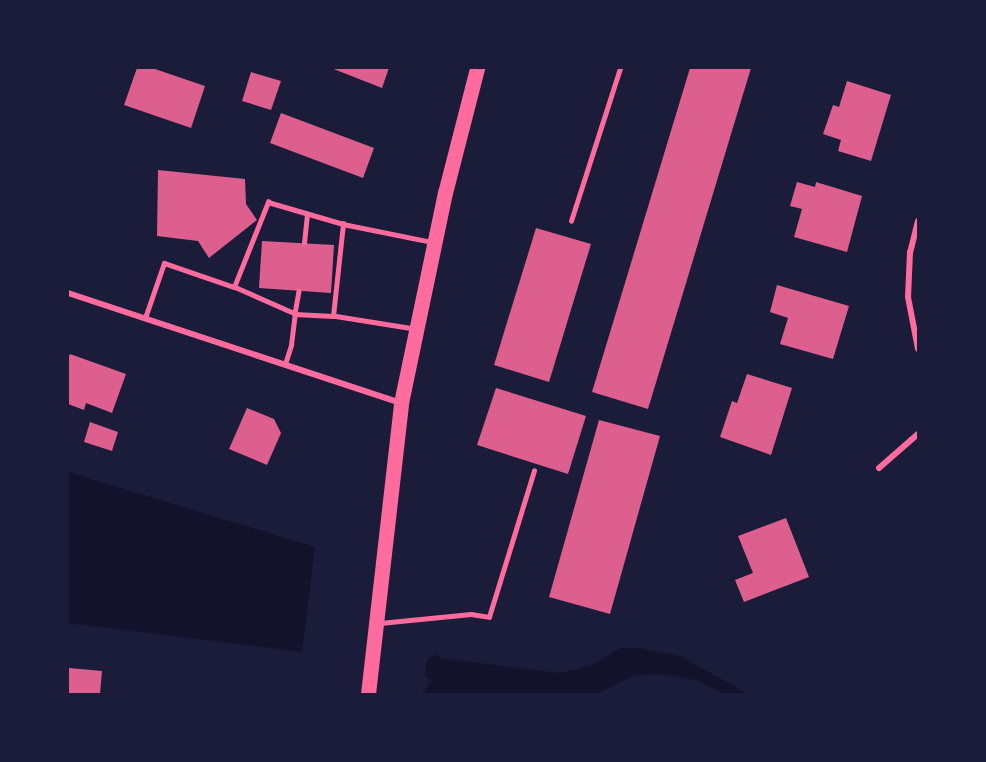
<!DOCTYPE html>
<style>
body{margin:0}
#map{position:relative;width:986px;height:762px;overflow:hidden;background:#1b1b3a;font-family:"Exo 2",sans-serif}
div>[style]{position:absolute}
.water>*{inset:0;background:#12122b}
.building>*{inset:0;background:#dd5f8e}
.service>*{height:4.5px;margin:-2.25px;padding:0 2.25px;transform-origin:2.25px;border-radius:2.25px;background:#ff6b9d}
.minor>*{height:6px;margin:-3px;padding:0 3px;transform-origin:3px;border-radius:3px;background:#ff6b9d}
.primary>*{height:15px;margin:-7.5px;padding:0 7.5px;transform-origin:7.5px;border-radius:7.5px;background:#ff6b9d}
span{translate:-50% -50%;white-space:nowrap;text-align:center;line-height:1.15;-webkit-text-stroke:5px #1b1b3a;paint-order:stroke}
.frame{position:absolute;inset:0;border:69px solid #1b1b3a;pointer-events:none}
</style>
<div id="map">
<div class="water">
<i style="clip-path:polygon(68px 472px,315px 547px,302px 652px,68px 623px)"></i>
<i style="clip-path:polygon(620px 648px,639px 648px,680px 656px,748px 694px,724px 694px,696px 680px,660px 674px,635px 675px,597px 694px,423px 693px,432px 680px,425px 676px,427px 660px,436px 654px,440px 658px,559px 673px,593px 665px)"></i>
</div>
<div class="building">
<i style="clip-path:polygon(137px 68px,152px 68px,205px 86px,191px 128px,124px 105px)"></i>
<i style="clip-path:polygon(331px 68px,389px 68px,382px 88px)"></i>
<i style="clip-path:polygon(690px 68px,751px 68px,648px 409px,592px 392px)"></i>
<i style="clip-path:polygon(251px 72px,281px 81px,271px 110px,242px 101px)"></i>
<i style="clip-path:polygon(847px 81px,891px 95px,871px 161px,838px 151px,841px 140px,823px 134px,833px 105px,839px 107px)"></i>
<i style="clip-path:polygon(281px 113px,374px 148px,363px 178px,270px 143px)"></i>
<i style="clip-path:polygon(158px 170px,245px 179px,246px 204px,257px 220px,209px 258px,198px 241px,157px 236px)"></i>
<i style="clip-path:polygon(797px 182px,815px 187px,816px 182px,862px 196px,847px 252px,794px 237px,802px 209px,790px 206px)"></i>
<i style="clip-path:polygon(536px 228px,591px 244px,549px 382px,494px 365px)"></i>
<i style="clip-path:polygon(262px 241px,334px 245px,331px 293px,259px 288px)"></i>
<i style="clip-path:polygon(777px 285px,849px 306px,833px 359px,780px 344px,788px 318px,770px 312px)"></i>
<i style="clip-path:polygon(70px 354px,126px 374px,112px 413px,86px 403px,84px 410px,68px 404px,68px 358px)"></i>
<i style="clip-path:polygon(747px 374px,792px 388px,771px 455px,720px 437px,732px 401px,737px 403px)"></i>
<i style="clip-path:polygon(496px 388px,586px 416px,568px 474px,477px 445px)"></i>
<i style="clip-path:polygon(247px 408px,274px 419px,281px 433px,267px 465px,229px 449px)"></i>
<i style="clip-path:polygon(599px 420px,660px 436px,610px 614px,549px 597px)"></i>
<i style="clip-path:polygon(90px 422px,118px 432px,112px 451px,84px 442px)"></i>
<i style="clip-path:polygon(786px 518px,809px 577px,744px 602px,735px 580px,753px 573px,738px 536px)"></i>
<i style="clip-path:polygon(69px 668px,102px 671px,100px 694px,68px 694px)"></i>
</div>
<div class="service">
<i style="left:571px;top:221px;width:161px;rotate:-72.2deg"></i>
<i style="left:304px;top:243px;width:29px;rotate:-84deg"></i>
<i style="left:299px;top:291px;width:23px;rotate:100deg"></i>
<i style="left:295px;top:314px;width:38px;rotate:3deg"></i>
<i style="left:145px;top:318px;width:58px;rotate:-70.9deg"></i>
<i style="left:164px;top:263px;width:74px;rotate:18.9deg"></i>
<i style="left:414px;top:329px;width:82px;rotate:-170.9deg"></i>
<i style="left:333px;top:316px;width:93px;rotate:-83.8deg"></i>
<i style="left:343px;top:224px;width:91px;rotate:11.4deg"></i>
<i style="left:285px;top:364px;width:20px;rotate:-72deg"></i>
<i style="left:291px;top:345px;width:31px;rotate:-83deg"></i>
<i style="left:295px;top:314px;width:67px;rotate:-156.1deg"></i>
<i style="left:234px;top:287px;width:92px;rotate:-68.2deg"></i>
<i style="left:268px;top:202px;width:78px;rotate:16.3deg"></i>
<i style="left:380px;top:623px;width:91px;rotate:-5.6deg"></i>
<i style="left:471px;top:614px;width:18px;rotate:9deg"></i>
<i style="left:489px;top:617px;width:153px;rotate:-72.9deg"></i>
</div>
<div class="minor">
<i style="left:918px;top:221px;width:32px;rotate:104deg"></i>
<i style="left:910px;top:252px;width:45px;rotate:92.5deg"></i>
<i style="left:908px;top:297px;width:53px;rotate:79.1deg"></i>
<i style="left:68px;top:293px;width:351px;rotate:18.3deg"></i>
<i style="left:879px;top:468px;width:52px;rotate:-41.1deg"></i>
</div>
<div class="primary">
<i style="left:368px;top:694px;width:293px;rotate:-83.5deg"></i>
<i style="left:401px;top:403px;width:215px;rotate:-78.2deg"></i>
<i style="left:445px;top:193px;width:129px;rotate:-75.6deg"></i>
</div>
<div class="frame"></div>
</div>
